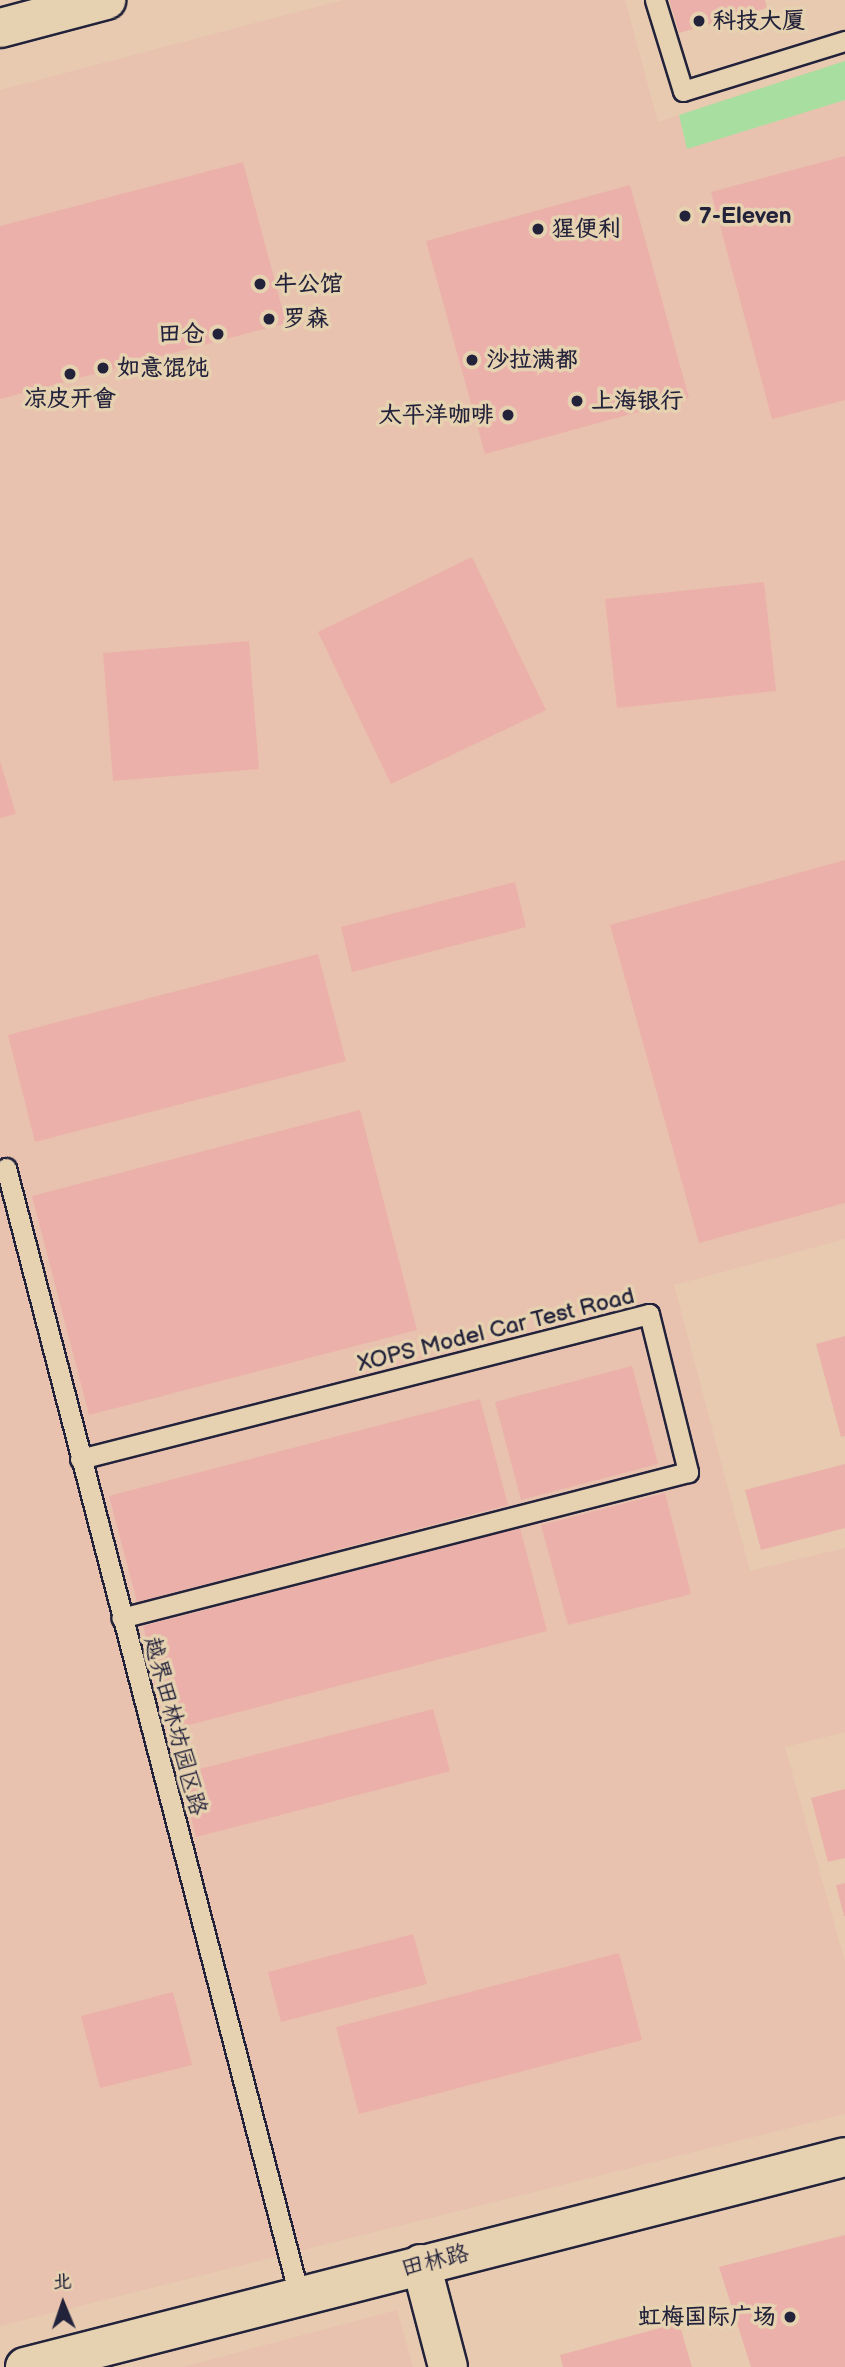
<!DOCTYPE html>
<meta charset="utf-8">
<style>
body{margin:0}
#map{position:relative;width:845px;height:2367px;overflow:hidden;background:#e7caaf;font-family:"Balsamiq Sans","LXGW WenKai TC",sans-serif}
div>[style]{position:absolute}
.built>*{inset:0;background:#e8c2ae}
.green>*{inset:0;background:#a9dea1}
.building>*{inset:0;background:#ebb0aa}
.roads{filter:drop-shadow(2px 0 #22223b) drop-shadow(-2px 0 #22223b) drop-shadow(0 2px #22223b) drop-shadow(0 -2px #22223b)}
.service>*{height:19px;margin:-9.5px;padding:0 9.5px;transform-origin:9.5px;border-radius:9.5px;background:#e6d1b0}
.minor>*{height:38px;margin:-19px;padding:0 19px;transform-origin:19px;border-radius:19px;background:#e6d1b0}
.tertiary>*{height:38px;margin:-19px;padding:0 19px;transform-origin:19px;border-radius:19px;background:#e6d1b0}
.secondary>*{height:38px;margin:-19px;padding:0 19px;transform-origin:19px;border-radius:19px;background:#e6d1b0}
.dots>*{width:19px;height:19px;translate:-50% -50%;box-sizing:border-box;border:4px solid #e6d1b0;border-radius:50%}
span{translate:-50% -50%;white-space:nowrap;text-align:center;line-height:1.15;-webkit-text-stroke:7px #e6d1b0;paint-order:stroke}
.poi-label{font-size:23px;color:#22223b;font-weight:700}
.left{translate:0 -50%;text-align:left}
.right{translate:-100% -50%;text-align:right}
.street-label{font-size:23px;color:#22223b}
.north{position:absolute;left:28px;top:2269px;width:70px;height:70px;-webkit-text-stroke:5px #e6d1b0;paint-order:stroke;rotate:358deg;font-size:19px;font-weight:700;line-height:28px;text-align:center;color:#22223b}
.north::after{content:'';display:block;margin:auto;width:24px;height:32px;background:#22223b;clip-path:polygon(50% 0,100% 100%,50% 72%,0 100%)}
</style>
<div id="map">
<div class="built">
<i style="clip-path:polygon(343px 0,625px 0,658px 122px,845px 61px,845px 1239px,674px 1285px,750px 1571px,845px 1548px,845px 1732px,785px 1747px,845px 1962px,845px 2114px,0 2326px,0 90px)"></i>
<i style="clip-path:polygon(397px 2310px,413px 2367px,183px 2367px)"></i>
</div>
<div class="green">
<i style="clip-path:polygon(845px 61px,845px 100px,687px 149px,679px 115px)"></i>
</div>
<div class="building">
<i style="clip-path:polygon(669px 0,765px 0,767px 8px,679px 33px)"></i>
<i style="clip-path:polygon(845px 156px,845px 400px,772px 419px,711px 192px)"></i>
<i style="clip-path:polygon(243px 162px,286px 323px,0 399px,0 226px)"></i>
<i style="clip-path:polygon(630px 185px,689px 398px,485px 454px,426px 241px)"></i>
<i style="clip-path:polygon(472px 557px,546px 710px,391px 784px,318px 632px)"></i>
<i style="clip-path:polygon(764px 582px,776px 691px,617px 708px,605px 599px)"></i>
<i style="clip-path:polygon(249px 641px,259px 769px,113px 781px,103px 653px)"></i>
<i style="clip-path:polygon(0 761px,16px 814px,0 818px)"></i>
<i style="clip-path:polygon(845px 860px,845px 1203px,699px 1243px,610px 925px)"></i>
<i style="clip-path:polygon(515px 882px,526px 927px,352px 972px,341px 927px)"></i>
<i style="clip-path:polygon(318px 954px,346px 1061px,35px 1142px,8px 1035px)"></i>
<i style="clip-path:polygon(360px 1110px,417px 1330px,89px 1415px,32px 1196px)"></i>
<i style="clip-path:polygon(845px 1336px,845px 1436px,841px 1437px,816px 1344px)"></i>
<i style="clip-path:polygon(632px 1366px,658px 1464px,521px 1500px,495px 1402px)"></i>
<i style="clip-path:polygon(480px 1399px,508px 1505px,137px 1602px,109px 1496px)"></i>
<i style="clip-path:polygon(845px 1464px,845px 1528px,761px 1550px,745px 1490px)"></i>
<i style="clip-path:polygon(665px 1493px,691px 1594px,568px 1625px,541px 1525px)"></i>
<i style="clip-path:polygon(520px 1528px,547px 1631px,170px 1730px,143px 1626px)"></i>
<i style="clip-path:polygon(433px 1709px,450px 1771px,196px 1837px,180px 1774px)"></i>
<i style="clip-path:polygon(845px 1789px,845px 1858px,828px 1862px,811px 1798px)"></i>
<i style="clip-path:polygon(845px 1883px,845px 1916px,844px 1916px,836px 1885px)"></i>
<i style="clip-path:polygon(413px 1934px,427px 1984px,281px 2022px,268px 1972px)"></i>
<i style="clip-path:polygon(619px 1953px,642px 2040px,359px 2114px,336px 2027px)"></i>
<i style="clip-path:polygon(173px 1992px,192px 2065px,100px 2088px,81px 2016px)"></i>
<i style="clip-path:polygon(845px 2235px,845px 2367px,751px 2367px,719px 2267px)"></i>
<i style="clip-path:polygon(679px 2323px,692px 2367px,563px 2367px,560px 2355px)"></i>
</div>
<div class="roads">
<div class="service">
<i style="left:655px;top:0;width:95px;rotate:72.9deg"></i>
<i style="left:683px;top:91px;width:170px;rotate:-17.2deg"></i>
<i style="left:6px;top:1168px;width:1164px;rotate:75.43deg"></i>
<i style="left:80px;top:1459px;width:587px;rotate:-14.3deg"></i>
<i style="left:649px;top:1314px;width:163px;rotate:76.1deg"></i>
<i style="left:688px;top:1472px;width:585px;rotate:165.56deg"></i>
</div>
<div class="minor">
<i style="left:421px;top:2264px;width:106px;rotate:75.3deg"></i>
</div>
<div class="tertiary">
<i style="left:25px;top:2367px;width:846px;rotate:-14.36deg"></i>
</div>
<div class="secondary">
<i style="left:0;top:28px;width:110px;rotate:-14.8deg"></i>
</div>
</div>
<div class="dots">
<i style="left:699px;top:21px;background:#22223b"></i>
<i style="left:685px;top:216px;background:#22223b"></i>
<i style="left:538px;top:229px;background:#22223b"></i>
<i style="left:260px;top:284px;background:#22223b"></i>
<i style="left:269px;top:319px;background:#22223b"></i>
<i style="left:218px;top:334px;background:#22223b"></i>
<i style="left:472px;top:360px;background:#22223b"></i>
<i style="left:103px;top:368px;background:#22223b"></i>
<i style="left:70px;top:374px;background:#22223b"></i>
<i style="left:577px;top:401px;background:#22223b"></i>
<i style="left:508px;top:415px;background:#22223b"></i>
<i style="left:790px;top:2317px;background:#22223b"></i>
</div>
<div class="poi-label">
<span class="left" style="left:713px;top:21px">科技大厦</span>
<span class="left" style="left:699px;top:216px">7-Eleven</span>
<span class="left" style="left:552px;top:229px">猩便利</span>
<span class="left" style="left:274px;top:284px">牛公馆</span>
<span class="left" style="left:283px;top:319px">罗森</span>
<span class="right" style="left:204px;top:334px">田仓</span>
<span class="left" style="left:486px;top:360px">沙拉满都</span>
<span class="left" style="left:117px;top:368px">如意馄饨</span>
<span style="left:70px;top:399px">凉皮开會</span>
<span class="left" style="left:591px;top:401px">上海银行</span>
<span class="right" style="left:494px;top:415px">太平洋咖啡</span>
<span class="right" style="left:776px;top:2317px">虹梅国际广场</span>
</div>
<div class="street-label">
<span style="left:496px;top:1330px;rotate:-14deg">XOPS Model Car Test Road</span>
<span style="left:175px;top:1726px;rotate:75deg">越界田林坊园区路</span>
<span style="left:435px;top:2261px;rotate:-14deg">田林路</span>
</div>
<div class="north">北</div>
</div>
